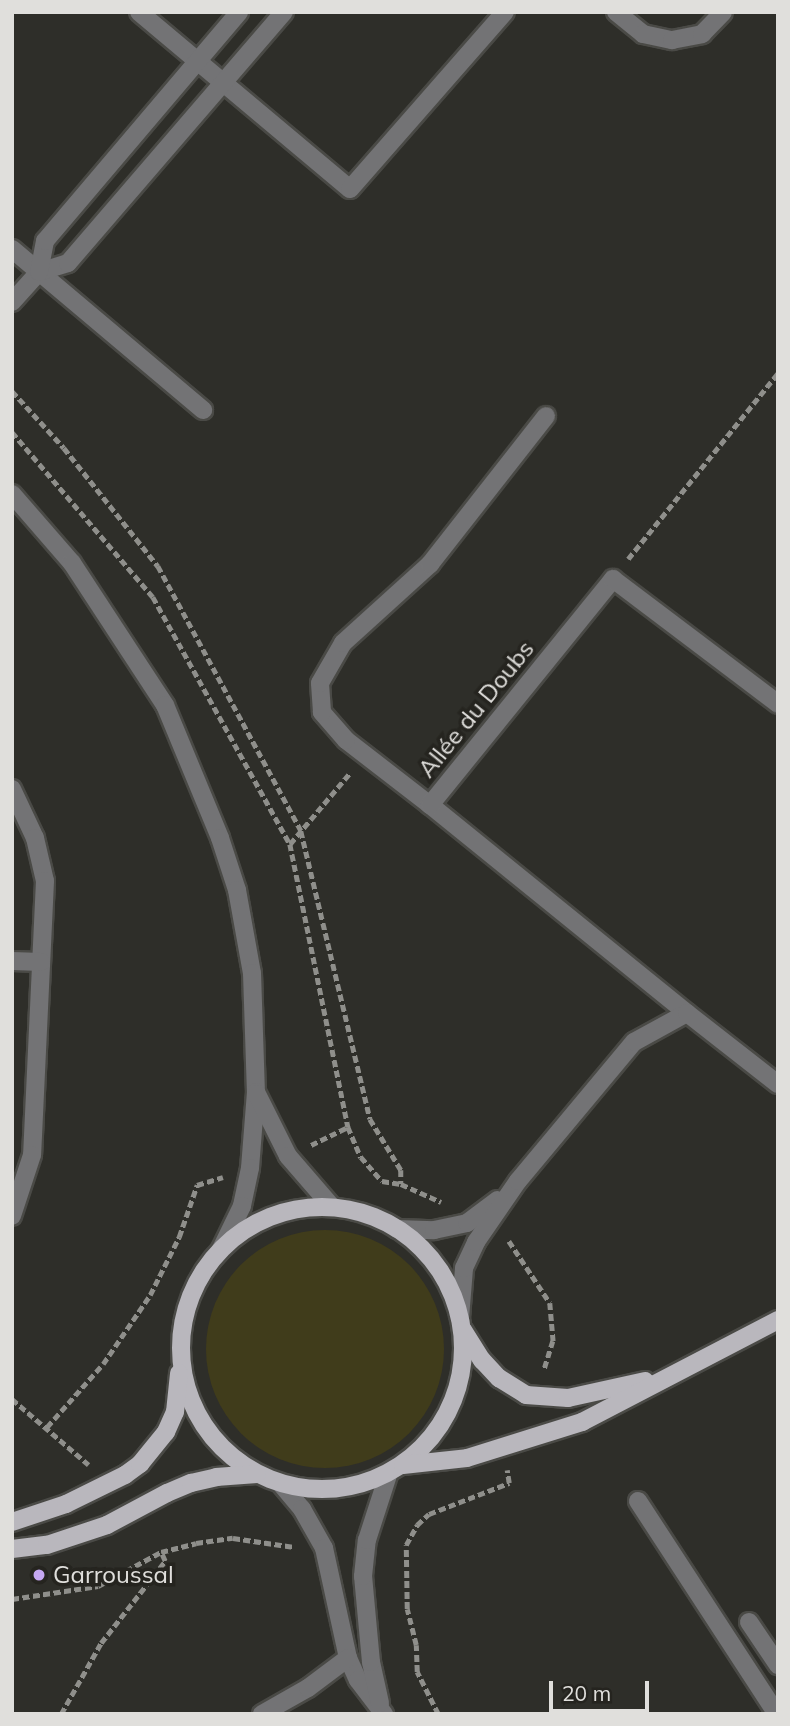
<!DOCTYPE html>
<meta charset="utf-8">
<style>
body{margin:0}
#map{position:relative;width:790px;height:1726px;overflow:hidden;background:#2e2e29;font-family:Mulish,sans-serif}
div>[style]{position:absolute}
.green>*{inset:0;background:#403c1b}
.round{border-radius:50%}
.path>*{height:4.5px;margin-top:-2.25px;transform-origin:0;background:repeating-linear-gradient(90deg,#8f8f8b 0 7px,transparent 0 10.5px)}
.roads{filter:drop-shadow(2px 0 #4a4a46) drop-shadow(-2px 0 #4a4a46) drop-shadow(0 2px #4a4a46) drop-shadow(0 -2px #4a4a46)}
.minor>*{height:18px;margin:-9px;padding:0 9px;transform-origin:9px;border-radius:9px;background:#737375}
.major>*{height:18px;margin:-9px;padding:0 9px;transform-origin:9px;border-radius:9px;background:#b9b7bd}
.major>.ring{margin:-9px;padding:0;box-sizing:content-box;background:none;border:18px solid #b9b7bd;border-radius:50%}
.dots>*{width:19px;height:19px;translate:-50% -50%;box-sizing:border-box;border:4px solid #25241f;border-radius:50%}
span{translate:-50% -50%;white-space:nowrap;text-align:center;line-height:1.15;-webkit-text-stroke:7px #25241f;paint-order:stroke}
.street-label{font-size:24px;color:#e0dfdc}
.poi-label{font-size:24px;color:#e0dfdc}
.left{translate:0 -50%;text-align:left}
.frame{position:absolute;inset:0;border:14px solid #e0dfdc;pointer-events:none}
.scale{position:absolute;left:549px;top:1681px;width:100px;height:32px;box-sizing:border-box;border:4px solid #e0dfdc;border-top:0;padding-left:9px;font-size:21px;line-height:24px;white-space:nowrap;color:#e0dfdc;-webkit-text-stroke:5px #25241f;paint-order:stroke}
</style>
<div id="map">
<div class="green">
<i class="round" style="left:206px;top:1230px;width:238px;height:238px"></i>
</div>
<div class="path">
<i style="left:12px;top:391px;width:77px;rotate:47.6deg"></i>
<i style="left:64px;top:448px;width:151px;rotate:51.5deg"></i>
<i style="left:158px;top:566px;width:301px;rotate:61.6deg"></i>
<i style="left:301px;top:831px;width:296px;rotate:76.5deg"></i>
<i style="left:370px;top:1119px;width:60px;rotate:58.7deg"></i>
<i style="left:401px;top:1170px;width:14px;rotate:90deg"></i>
<i style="left:12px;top:432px;width:217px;rotate:49.5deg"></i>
<i style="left:153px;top:597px;width:282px;rotate:61deg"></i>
<i style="left:290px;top:844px;width:289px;rotate:78.4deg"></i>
<i style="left:348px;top:1127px;width:33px;rotate:67deg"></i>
<i style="left:361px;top:1157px;width:32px;rotate:49deg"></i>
<i style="left:382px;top:1181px;width:19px;rotate:9deg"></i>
<i style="left:401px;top:1184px;width:44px;rotate:24.2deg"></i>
<i style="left:628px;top:559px;width:239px;rotate:-51.1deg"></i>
<i style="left:290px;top:844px;width:92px;rotate:-49.9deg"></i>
<i style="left:311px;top:1145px;width:41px;rotate:-25.9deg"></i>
<i style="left:509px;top:1241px;width:74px;rotate:56.5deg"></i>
<i style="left:550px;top:1303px;width:38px;rotate:85deg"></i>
<i style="left:553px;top:1341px;width:31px;rotate:107deg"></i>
<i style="left:12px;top:1399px;width:101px;rotate:40.6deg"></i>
<i style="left:47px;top:1427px;width:84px;rotate:-48.4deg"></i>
<i style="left:103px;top:1364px;width:83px;rotate:-55.7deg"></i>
<i style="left:150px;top:1295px;width:65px;rotate:-63.4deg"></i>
<i style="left:179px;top:1237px;width:55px;rotate:-70.9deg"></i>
<i style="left:197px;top:1185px;width:27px;rotate:-17deg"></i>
<i style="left:12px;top:1599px;width:87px;rotate:-8.6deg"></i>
<i style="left:98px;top:1586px;width:72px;rotate:-28.4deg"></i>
<i style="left:161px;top:1552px;width:36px;rotate:-14deg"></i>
<i style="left:196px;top:1543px;width:37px;rotate:-8deg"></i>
<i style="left:233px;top:1538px;width:62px;rotate:8.4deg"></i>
<i style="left:61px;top:1714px;width:81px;rotate:-60.6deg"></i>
<i style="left:101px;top:1643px;width:104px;rotate:-52deg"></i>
<i style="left:165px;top:1561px;width:10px;rotate:-114deg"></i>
<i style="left:438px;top:1714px;width:47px;rotate:-116.6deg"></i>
<i style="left:417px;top:1672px;width:27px;rotate:-92deg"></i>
<i style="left:416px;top:1645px;width:37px;rotate:-104deg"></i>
<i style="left:407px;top:1609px;width:64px;rotate:-90.9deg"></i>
<i style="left:406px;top:1545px;width:23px;rotate:-61deg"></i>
<i style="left:417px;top:1525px;width:16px;rotate:-43deg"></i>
<i style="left:429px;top:1514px;width:86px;rotate:-21.2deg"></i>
<i style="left:509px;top:1483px;width:13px;rotate:-99deg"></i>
</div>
<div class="roads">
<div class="minor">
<i style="left:139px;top:12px;width:275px;rotate:40deg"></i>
<i style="left:350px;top:189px;width:235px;rotate:-48.8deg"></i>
<i style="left:616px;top:12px;width:35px;rotate:39deg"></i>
<i style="left:643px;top:34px;width:30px;rotate:12deg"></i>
<i style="left:672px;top:40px;width:31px;rotate:-11deg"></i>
<i style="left:702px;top:34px;width:30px;rotate:-46deg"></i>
<i style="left:12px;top:249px;width:250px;rotate:40.1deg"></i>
<i style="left:39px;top:272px;width:30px;rotate:-17deg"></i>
<i style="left:68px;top:263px;width:331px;rotate:-49.3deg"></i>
<i style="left:12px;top:302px;width:40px;rotate:-48deg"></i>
<i style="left:39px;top:272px;width:32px;rotate:-79deg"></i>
<i style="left:45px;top:241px;width:300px;rotate:-49.7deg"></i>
<i style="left:12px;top:494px;width:91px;rotate:49deg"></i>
<i style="left:72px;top:563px;width:170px;rotate:56.8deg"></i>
<i style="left:165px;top:705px;width:144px;rotate:67.5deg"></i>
<i style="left:220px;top:838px;width:55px;rotate:71.9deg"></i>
<i style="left:237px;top:890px;width:84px;rotate:79.8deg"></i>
<i style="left:252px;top:973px;width:119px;rotate:88.1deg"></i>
<i style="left:256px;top:1092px;width:76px;rotate:94.5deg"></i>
<i style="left:250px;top:1168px;width:39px;rotate:102deg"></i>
<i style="left:242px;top:1206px;width:48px;rotate:116deg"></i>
<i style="left:12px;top:789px;width:54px;rotate:64.9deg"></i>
<i style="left:35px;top:838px;width:44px;rotate:76.9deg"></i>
<i style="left:45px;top:881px;width:274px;rotate:92.7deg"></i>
<i style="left:32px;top:1155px;width:64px;rotate:108.2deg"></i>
<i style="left:430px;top:805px;width:106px;rotate:-142.3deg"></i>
<i style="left:346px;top:740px;width:37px;rotate:-131deg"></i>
<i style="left:322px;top:712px;width:29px;rotate:-94deg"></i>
<i style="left:320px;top:683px;width:46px;rotate:-60.1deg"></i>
<i style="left:343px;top:643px;width:118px;rotate:-42.2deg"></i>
<i style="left:430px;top:564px;width:188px;rotate:-51.9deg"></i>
<i style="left:12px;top:961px;width:29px;rotate:2deg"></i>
<i style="left:687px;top:1013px;width:331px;rotate:-141deg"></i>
<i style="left:430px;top:805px;width:291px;rotate:-51deg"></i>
<i style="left:613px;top:579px;width:207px;rotate:37.1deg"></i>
<i style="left:257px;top:1094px;width:69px;rotate:63.4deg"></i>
<i style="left:288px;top:1156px;width:67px;rotate:49.2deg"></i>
<i style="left:397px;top:1229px;width:37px;rotate:2deg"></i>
<i style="left:434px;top:1230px;width:34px;rotate:-12deg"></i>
<i style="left:467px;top:1223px;width:38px;rotate:-37deg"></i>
<i style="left:460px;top:1318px;width:50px;rotate:-85.4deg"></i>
<i style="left:464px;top:1268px;width:29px;rotate:-65deg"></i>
<i style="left:476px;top:1242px;width:74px;rotate:-55.5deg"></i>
<i style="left:518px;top:1181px;width:181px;rotate:-50.2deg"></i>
<i style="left:634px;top:1042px;width:60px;rotate:-28.7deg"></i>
<i style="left:687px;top:1013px;width:115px;rotate:38deg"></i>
<i style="left:281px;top:1484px;width:33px;rotate:50deg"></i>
<i style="left:302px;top:1509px;width:45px;rotate:60.6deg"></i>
<i style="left:324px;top:1548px;width:113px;rotate:77.7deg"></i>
<i style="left:348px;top:1658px;width:24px;rotate:66deg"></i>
<i style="left:358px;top:1680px;width:43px;rotate:52.6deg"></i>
<i style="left:638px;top:1501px;width:254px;rotate:56.9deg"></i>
<i style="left:749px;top:1622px;width:52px;rotate:56deg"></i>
<i style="left:380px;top:1703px;width:42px;rotate:-102.4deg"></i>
<i style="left:371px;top:1662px;width:86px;rotate:-95.3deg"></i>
<i style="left:363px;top:1576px;width:36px;rotate:-84deg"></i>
<i style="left:367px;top:1540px;width:71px;rotate:-72.1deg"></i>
<i style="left:262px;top:1714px;width:53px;rotate:-29.5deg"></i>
<i style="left:308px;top:1688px;width:50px;rotate:-36.9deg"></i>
</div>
<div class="major">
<i class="ring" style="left:181px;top:1207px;width:264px;height:264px"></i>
<i style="left:463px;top:1330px;width:36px;rotate:58deg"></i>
<i style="left:482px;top:1360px;width:25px;rotate:47deg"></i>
<i style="left:499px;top:1378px;width:32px;rotate:32deg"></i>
<i style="left:526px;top:1395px;width:42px;rotate:4.1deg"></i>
<i style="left:568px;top:1398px;width:79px;rotate:-12.4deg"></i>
<i style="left:403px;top:1465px;width:64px;rotate:-6.2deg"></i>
<i style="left:467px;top:1458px;width:121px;rotate:-17.4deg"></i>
<i style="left:582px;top:1422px;width:221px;rotate:-27.5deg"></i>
<i style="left:12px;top:1522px;width:57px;rotate:-18.4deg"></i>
<i style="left:66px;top:1504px;width:66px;rotate:-26.2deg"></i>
<i style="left:125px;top:1475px;width:19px;rotate:-36deg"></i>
<i style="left:140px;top:1464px;width:41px;rotate:-50.9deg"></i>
<i style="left:166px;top:1432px;width:22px;rotate:-66deg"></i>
<i style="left:175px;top:1412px;width:39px;rotate:-84deg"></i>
<i style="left:12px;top:1549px;width:35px;rotate:-7deg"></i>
<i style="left:47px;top:1545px;width:63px;rotate:-18.4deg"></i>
<i style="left:107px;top:1525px;width:68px;rotate:-28.1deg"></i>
<i style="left:167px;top:1493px;width:26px;rotate:-23deg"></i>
<i style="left:191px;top:1483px;width:26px;rotate:-13deg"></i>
<i style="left:216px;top:1477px;width:41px;rotate:-4.2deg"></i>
</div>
</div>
<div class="dots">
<i style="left:39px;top:1575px;background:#c5a7f1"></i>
</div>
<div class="street-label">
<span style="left:476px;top:709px;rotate:-51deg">Allée du Doubs</span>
</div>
<div class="poi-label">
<span class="left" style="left:53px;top:1575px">Garroussal</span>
</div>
<div class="frame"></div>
<div class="scale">20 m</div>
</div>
